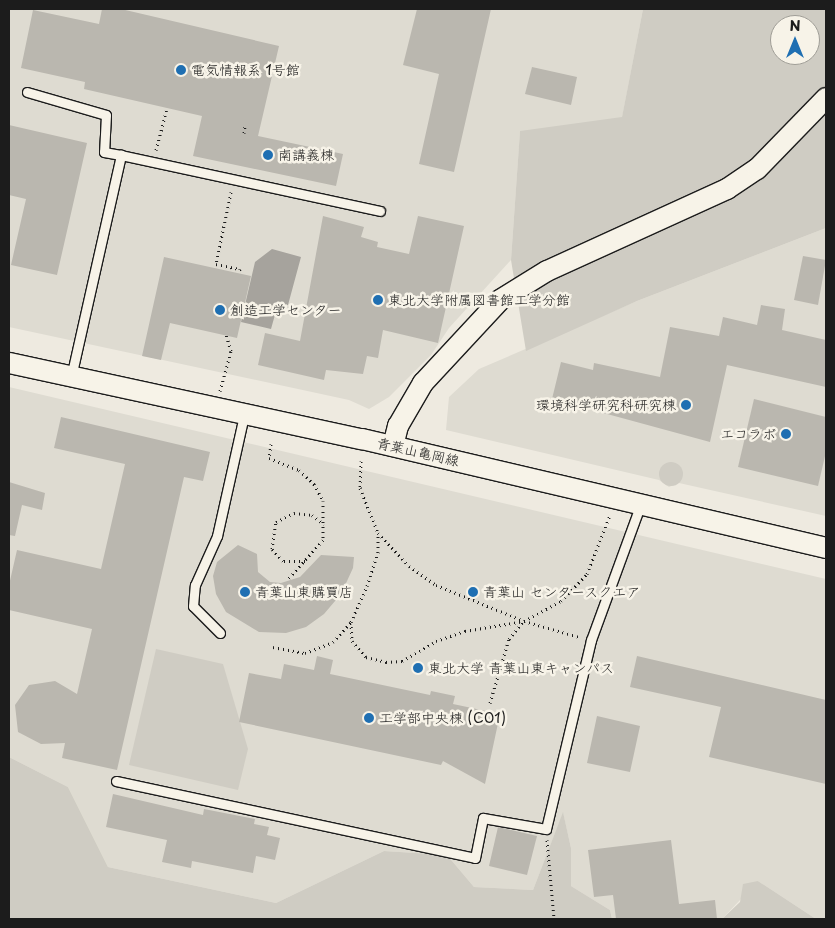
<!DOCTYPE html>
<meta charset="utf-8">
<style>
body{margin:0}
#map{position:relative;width:835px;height:928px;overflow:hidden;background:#eeeae0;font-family:"Playpen Sans","Klee One",sans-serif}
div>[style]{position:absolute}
.built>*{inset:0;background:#dedbd1}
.green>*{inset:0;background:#cfccc3}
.round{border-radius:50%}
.water>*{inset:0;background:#a6a39d}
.building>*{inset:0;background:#bab7af}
.path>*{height:3px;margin-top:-1.5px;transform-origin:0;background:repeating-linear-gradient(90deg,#1c1c1c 0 1px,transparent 0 5px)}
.roads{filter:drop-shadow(1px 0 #1c1c1c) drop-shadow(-1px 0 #1c1c1c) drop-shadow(0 1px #1c1c1c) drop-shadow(0 -1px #1c1c1c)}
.service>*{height:9px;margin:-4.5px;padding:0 4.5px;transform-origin:4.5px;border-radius:4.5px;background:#f7f3e8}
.tertiary>*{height:20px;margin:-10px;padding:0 10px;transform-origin:10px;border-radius:10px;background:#f7f3e8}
.dots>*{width:14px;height:14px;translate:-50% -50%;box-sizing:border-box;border:2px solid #f7f3e8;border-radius:50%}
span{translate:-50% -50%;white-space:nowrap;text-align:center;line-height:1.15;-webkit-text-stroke:5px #f7f3e8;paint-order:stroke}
.poi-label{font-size:14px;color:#1c1c1c}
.left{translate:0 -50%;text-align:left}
.right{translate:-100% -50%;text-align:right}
.street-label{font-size:14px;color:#1c1c1c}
.frame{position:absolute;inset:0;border:10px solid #1c1c1c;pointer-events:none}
.north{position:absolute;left:770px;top:15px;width:50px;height:50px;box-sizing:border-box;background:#f7f3e8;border:1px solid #9f9d96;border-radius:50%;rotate:0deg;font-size:14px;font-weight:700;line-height:20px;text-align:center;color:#1c1c1c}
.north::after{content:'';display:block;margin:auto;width:18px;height:22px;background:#1f6fb2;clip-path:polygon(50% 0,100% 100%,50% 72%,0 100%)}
</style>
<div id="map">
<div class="built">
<i style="clip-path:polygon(9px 9px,643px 9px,622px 118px,520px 132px,511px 260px,449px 328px,431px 355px,389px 397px,369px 409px,349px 400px,9px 327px)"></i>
<i style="clip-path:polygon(826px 228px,826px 516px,679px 483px,669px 487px,659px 480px,446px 430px,449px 397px,479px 369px,637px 301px)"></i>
<i style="clip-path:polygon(9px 387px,826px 579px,826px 919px,816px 919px,758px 881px,722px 919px,612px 919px,610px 910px,571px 886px,571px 848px,563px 813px,533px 890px,474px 887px,447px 855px,384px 851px,276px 903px,108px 867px,68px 787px,9px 757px)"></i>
</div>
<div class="green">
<i style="clip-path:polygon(evenodd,643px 9px,826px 9px,826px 228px,637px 301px,526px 351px,511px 260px,520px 131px,622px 117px,643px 9px,780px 25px,810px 25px,810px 55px,780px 55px,780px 25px)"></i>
<i class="round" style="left:659px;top:462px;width:24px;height:24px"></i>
<i style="clip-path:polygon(156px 649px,223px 664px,248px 749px,238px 790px,129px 765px)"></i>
<i style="clip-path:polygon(9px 757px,68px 787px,108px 867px,276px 903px,384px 851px,447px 855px,474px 887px,533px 890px,563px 812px,571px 848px,571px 886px,610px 910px,612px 919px,9px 919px)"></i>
<i style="clip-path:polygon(758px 881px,816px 919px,722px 919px,740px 902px,743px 884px)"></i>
</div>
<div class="water">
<i style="clip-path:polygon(272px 249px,301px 257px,288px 305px,278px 304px,271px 329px,241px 322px,255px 262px)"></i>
</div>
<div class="building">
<i style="clip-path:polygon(102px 9px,121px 9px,279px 46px,258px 136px,343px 154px,336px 186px,193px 156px,202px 116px,84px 89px,85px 82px,21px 68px,33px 10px,99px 24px)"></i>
<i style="clip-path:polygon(417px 9px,491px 9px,454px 172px,419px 164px,439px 74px,403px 65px)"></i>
<i style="clip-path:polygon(532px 67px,577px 77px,571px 105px,525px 94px)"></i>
<i style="clip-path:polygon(9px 125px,87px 143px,57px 275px,11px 265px,26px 199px,9px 195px)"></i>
<i style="clip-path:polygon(323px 216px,364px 227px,361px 237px,378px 242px,377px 247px,409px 254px,418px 216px,464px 226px,438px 343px,383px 330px,378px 358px,367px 356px,363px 374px,326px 370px,324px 380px,258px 365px,265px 333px,300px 341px)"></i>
<i style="clip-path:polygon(803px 256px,826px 260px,818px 305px,794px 300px)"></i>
<i style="clip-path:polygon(164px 257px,251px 276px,237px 338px,170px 323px,161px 360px,142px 356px)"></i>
<i style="clip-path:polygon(761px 305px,785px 309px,782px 330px,826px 340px,826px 387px,727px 365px,710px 442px,552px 399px,561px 362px,593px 370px,594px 363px,660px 377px,670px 327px,719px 336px,723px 317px,757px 325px)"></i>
<i style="clip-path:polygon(754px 399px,826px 417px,826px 452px,818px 486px,738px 467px)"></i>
<i style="clip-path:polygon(61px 417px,210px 452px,203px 481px,184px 477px,117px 770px,62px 758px,65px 743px,41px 744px,18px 732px,15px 705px,29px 685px,55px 681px,77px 694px,92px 629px,9px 610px,9px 585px,17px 550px,101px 569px,125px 464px,54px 448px)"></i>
<i style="clip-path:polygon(9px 482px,45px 493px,42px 510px,22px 505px,15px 536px,9px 535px)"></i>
<i style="clip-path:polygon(238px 545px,257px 554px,258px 572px,270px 582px,281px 583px,300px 577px,321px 555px,354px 557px,353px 568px,341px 594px,324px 614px,306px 627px,286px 633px,259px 632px,226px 612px,216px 594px,213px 576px,217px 562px)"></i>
<i style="clip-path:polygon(317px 656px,333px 660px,330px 674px,430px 695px,431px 691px,455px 696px,453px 704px,500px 714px,485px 784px,443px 761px,441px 765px,239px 722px,249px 673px,281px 679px,284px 664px,314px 670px)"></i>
<i style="clip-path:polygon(637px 656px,826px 700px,826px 784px,709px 757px,721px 707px,630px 687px)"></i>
<i style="clip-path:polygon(597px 716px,640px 726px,630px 772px,587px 763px)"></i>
<i style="clip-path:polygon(113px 794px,203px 815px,204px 809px,255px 819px,254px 824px,269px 827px,267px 835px,280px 838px,275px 860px,256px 856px,253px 873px,192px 861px,191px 868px,162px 862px,167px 840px,106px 827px)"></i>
<i style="clip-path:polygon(498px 827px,537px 836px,527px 875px,489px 866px)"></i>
<i style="clip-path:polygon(671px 840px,679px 904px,715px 900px,717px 919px,616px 919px,613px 895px,594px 897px,588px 850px)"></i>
</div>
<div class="path">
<i style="left:244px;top:133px;width:7px;rotate:-82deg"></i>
<i style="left:156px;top:150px;width:43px;rotate:-75.3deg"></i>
<i style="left:231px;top:192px;width:74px;rotate:101.8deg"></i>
<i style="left:216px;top:264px;width:25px;rotate:12deg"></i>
<i style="left:240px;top:269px;width:4px;rotate:104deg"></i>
<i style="left:220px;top:391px;width:41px;rotate:-74.6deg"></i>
<i style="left:231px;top:351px;width:17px;rotate:-107deg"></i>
<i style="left:271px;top:444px;width:14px;rotate:98deg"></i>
<i style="left:269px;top:458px;width:32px;rotate:22deg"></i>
<i style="left:299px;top:470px;width:21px;rotate:43deg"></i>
<i style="left:314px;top:484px;width:19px;rotate:62deg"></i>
<i style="left:323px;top:501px;width:39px;rotate:90deg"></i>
<i style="left:323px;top:540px;width:52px;rotate:131.9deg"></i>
<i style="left:361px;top:461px;width:27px;rotate:92deg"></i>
<i style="left:360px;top:488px;width:48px;rotate:68.2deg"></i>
<i style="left:378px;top:533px;width:45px;rotate:46.8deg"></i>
<i style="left:409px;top:566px;width:33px;rotate:35deg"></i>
<i style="left:436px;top:585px;width:95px;rotate:22.2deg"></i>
<i style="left:524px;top:621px;width:57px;rotate:16.2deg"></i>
<i style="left:305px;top:561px;width:22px;rotate:180deg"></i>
<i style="left:283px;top:561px;width:16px;rotate:-133deg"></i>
<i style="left:272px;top:549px;width:27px;rotate:-82deg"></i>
<i style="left:276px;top:522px;width:20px;rotate:-27deg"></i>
<i style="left:294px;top:513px;width:18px;rotate:6deg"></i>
<i style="left:312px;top:515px;width:15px;rotate:37deg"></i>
<i style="left:351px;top:622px;width:19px;rotate:87deg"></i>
<i style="left:352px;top:641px;width:21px;rotate:49deg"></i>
<i style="left:366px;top:657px;width:21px;rotate:14deg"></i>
<i style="left:386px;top:662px;width:16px;rotate:-4deg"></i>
<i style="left:402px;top:661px;width:39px;rotate:-30deg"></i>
<i style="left:436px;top:641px;width:31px;rotate:-19deg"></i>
<i style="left:465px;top:631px;width:60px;rotate:-9.6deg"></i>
<i style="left:524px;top:621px;width:42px;rotate:-28.4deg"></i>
<i style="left:561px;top:601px;width:37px;rotate:-46deg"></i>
<i style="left:587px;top:574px;width:63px;rotate:-68.7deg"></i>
<i style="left:273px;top:647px;width:33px;rotate:11deg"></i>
<i style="left:305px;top:653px;width:30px;rotate:-21deg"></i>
<i style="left:333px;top:642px;width:27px;rotate:-48deg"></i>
<i style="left:351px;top:622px;width:39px;rotate:-66deg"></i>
<i style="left:367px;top:586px;width:36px;rotate:-72deg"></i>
<i style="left:378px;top:552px;width:18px;rotate:-90deg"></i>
<i style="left:490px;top:703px;width:67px;rotate:-73.5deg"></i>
<i style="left:509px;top:639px;width:22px;rotate:-51deg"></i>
<i style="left:547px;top:840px;width:79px;rotate:84.9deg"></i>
</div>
<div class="roads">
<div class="service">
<i style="left:27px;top:92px;width:82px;rotate:16.2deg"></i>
<i style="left:106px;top:115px;width:37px;rotate:93deg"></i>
<i style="left:104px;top:152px;width:17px;rotate:10deg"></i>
<i style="left:71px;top:377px;width:228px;rotate:-77.3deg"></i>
<i style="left:121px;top:155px;width:265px;rotate:12.2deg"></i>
<i style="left:220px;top:633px;width:38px;rotate:-135deg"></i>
<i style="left:193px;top:606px;width:21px;rotate:-85deg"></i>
<i style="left:195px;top:585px;width:54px;rotate:-65.8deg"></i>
<i style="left:217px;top:536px;width:124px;rotate:-77.4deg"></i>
<i style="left:116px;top:781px;width:367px;rotate:12.1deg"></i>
<i style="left:475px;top:858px;width:41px;rotate:-78.7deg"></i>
<i style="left:483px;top:818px;width:64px;rotate:9.9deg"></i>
<i style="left:546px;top:829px;width:194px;rotate:-76.6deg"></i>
<i style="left:591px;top:640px;width:143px;rotate:-69.9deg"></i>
</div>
<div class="tertiary">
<i style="left:9px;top:363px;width:361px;rotate:12.2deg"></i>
<i style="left:362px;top:439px;width:477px;rotate:13.2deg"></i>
<i style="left:393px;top:446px;width:21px;rotate:-76deg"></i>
<i style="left:398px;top:426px;width:50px;rotate:-59.8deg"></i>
<i style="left:423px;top:383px;width:113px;rotate:-47.1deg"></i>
<i style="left:500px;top:300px;width:55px;rotate:-31.7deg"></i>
<i style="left:547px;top:271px;width:198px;rotate:-24.5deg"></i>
<i style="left:727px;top:189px;width:36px;rotate:-34deg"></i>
<i style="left:757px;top:169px;width:99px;rotate:-45.8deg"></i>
</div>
</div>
<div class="dots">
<i style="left:181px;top:70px;background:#1f6fb2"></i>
<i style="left:268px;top:155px;background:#1f6fb2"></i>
<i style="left:378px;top:300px;background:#1f6fb2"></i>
<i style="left:220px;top:310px;background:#1f6fb2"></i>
<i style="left:686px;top:405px;background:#1f6fb2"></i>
<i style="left:786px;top:434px;background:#1f6fb2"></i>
<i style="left:245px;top:592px;background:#1f6fb2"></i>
<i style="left:473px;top:592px;background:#1f6fb2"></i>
<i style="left:418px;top:668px;background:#1f6fb2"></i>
<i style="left:369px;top:718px;background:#1f6fb2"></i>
</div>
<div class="poi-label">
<span class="left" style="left:191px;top:70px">電気情報系 1号館</span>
<span class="left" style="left:278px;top:155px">南講義棟</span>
<span class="left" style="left:388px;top:300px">東北大学附属図書館工学分館</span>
<span class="left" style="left:230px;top:310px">創造工学センター</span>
<span class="right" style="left:676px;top:405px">環境科学研究科研究棟</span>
<span class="right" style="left:776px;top:434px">エコラボ</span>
<span class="left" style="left:255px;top:592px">青葉山東購買店</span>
<span class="left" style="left:483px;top:592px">青葉山 センタースクエア</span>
<span class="left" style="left:428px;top:668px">東北大学 青葉山東キャンパス</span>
<span class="left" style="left:379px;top:718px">工学部中央棟 (C01)</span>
</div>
<div class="street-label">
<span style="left:418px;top:452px;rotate:13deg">青葉山亀岡線</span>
</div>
<div class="frame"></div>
<div class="north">N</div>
</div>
